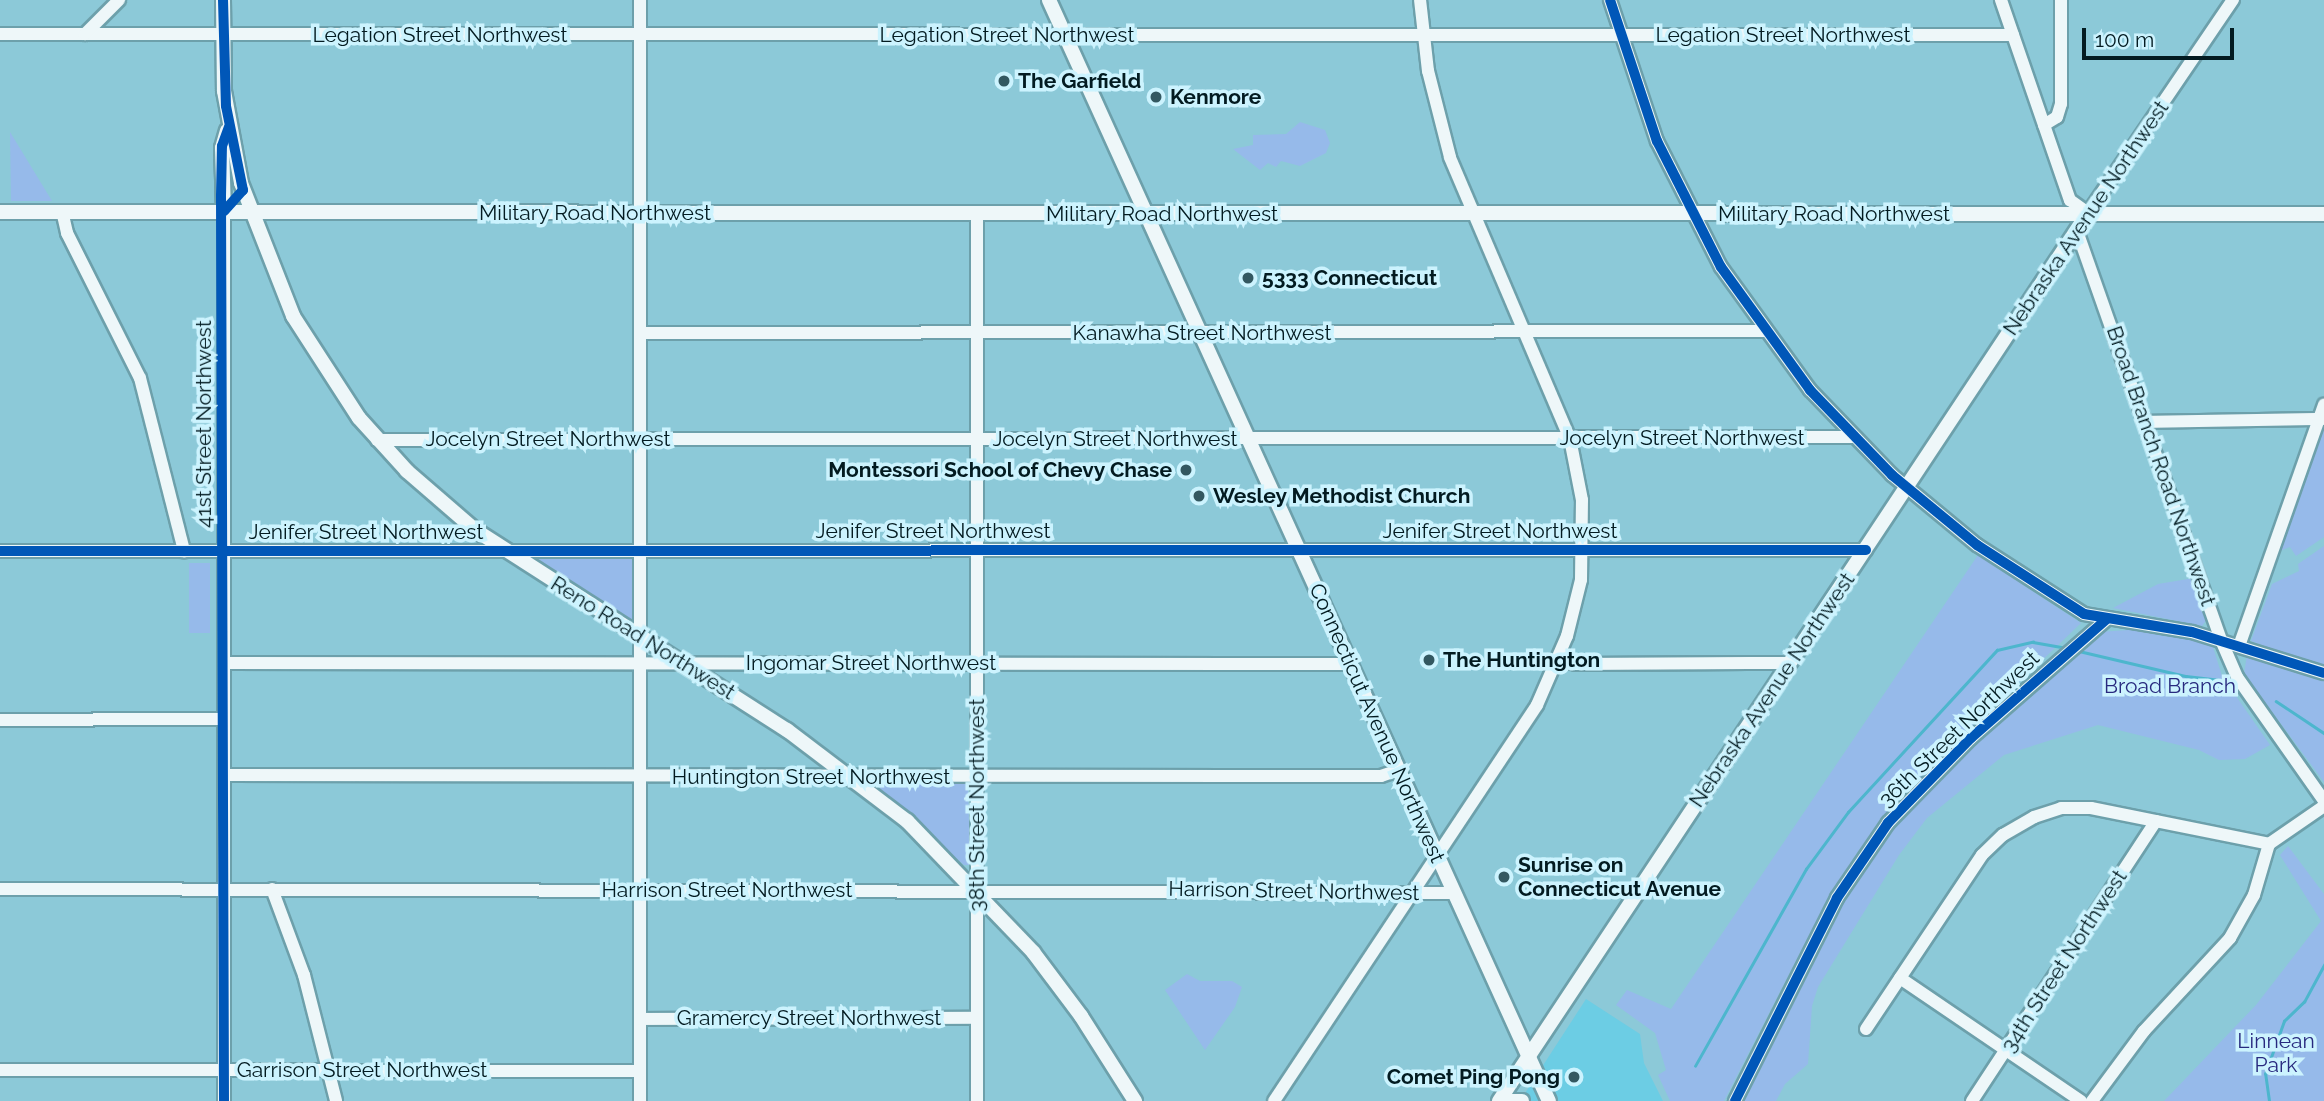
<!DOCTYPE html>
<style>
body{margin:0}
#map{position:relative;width:2324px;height:1101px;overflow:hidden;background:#8cc9d8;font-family:Raleway,sans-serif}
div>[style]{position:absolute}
.built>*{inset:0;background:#6ccde4}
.green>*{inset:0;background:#96baea}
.stream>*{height:2.5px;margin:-1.25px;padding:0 1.25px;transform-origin:1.25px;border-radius:1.25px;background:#4db6cd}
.roads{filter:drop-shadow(2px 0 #6da0ab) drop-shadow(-2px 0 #6da0ab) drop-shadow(0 2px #6da0ab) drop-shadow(0 -2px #6da0ab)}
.minor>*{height:12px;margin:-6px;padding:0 6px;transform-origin:6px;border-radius:6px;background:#eef7f9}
.major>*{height:14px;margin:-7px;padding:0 7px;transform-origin:7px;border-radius:7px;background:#eef7f9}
.cycleway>*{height:10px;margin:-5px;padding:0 5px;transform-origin:5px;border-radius:5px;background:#0057b8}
.dots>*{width:19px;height:19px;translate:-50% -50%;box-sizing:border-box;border:4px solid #ccf3fe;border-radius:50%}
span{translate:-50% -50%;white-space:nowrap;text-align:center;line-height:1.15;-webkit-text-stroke:7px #ccf3fe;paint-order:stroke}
.street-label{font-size:21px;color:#031b21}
.poi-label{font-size:21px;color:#031b21;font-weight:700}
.left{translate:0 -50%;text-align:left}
.right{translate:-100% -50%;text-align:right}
.park-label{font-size:21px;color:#282a7f}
.scale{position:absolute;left:2082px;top:28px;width:152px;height:32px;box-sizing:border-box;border:4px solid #031b21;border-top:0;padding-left:9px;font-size:21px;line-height:24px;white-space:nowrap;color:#031b21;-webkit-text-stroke:5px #ccf3fe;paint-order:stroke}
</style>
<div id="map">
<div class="built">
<i style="clip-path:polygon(1586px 999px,1640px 1034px,1644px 1063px,1663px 1101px,1520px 1101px)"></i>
</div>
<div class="green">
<i style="clip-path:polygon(1300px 122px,1325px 130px,1330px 143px,1326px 153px,1300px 166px,1281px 161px,1276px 167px,1268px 163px,1260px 170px,1233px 149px,1253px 145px,1253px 135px,1286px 134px)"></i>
<i style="clip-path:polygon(10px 132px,52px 201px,11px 201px)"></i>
<i style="clip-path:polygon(2324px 428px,2324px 537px,2296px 556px,2290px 547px,2280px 551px)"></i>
<i style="clip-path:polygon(2324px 546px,2324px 668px,2251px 641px,2272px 584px,2299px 571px,2298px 564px)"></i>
<i style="clip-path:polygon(1978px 555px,2081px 623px,1916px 781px,1859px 850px,1821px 912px,1724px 1101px,1670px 1101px,1658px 1075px,1666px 1070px,1655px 1033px,1616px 1005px,1627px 990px,1671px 1009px)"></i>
<i style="clip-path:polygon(541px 557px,632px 558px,633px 621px,537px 562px)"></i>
<i style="clip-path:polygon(189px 563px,210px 563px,210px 633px,189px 633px)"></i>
<i style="clip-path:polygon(2194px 578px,2207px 619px,2202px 626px,2113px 608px,2158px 584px)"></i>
<i style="clip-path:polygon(2129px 630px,2189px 638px,2213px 647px,2222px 676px,2270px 745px,2245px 759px,2219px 760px,2199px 750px,2098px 725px,2004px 755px,1927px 818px,1899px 855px,1818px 987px,1812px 1006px,1808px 1064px,1785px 1084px,1776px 1101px,1741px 1101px,1816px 948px,1886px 832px,1922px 792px,2098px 632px)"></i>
<i style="clip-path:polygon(2247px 655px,2324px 679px,2324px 782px,2244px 674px)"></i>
<i style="clip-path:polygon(881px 782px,968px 783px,970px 865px,964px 865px,879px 790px)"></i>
<i style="clip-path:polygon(2288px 846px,2324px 894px,2324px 1101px,2164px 1101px,2256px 1005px,2321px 921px,2280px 855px)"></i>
<i style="clip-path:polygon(1187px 974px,1200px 981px,1232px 981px,1242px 987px,1235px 1007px,1205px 1050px,1165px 990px)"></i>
</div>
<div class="stream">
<i style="left:2079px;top:651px;width:110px;rotate:13.2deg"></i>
<i style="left:2186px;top:676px;width:43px;rotate:6.6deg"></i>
<i style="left:2276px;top:701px;width:58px;rotate:33.7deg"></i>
<i style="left:1695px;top:1066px;width:226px;rotate:-60.6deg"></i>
<i style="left:1806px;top:869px;width:71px;rotate:-53.6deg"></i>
<i style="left:1848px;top:812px;width:220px;rotate:-47.4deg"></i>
<i style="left:1997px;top:650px;width:37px;rotate:-13deg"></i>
<i style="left:2033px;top:642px;width:34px;rotate:10deg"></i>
<i style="left:2269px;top:1101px;width:27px;rotate:-98deg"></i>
<i style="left:2265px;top:1074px;width:56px;rotate:-70.3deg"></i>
<i style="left:2284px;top:1021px;width:28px;rotate:-44deg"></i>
<i style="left:2304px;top:1002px;width:42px;rotate:-61.6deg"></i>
</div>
<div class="roads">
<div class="minor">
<i style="left:640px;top:0;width:1101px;rotate:90deg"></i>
<i style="left:1610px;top:0;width:149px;rotate:71.6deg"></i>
<i style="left:1657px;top:141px;width:141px;rotate:63.1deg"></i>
<i style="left:1721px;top:267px;width:152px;rotate:54.1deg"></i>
<i style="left:1810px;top:390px;width:118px;rotate:46deg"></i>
<i style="left:1892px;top:475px;width:110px;rotate:39.5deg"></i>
<i style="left:1977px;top:545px;width:127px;rotate:32.8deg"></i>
<i style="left:2084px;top:614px;width:109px;rotate:9.5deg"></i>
<i style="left:2192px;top:632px;width:138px;rotate:17.3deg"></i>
<i style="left:2001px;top:0;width:212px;rotate:71deg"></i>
<i style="left:2070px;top:200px;width:22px;rotate:36deg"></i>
<i style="left:2088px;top:213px;width:258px;rotate:-55.8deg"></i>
<i style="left:0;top:34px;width:2013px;rotate:0.03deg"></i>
<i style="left:85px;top:34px;width:48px;rotate:-45deg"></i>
<i style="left:2044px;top:125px;width:15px;rotate:-32deg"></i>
<i style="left:2057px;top:117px;width:14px;rotate:-73deg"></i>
<i style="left:2061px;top:104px;width:104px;rotate:-90deg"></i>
<i style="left:62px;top:211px;width:23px;rotate:77deg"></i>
<i style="left:67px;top:233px;width:162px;rotate:63.3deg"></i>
<i style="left:140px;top:378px;width:179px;rotate:75.7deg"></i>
<i style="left:2077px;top:231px;width:434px;rotate:70.6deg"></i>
<i style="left:2221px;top:640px;width:40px;rotate:66.6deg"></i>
<i style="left:2237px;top:677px;width:151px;rotate:54.9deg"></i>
<i style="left:640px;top:333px;width:1124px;rotate:-0.1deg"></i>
<i style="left:2146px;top:422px;width:178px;rotate:-1deg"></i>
<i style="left:377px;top:440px;width:1475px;rotate:-0.12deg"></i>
<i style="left:0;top:551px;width:1866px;rotate:-0.03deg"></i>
<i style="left:2239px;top:646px;width:256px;rotate:-70.6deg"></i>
<i style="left:1559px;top:660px;width:17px;rotate:13deg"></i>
<i style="left:1576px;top:664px;width:214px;rotate:-0.3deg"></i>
<i style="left:224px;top:663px;width:1126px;rotate:0.05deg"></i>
<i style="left:0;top:720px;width:224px;rotate:-0.3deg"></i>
<i style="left:224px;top:775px;width:1157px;rotate:0.05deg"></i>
<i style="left:1381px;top:776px;width:18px;rotate:-19deg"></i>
<i style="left:0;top:889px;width:1454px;rotate:0.16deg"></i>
<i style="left:272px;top:889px;width:92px;rotate:69.6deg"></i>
<i style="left:304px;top:975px;width:130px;rotate:75.7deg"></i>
<i style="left:1900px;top:978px;width:219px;rotate:34.2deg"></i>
<i style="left:640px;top:1019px;width:337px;rotate:-0.2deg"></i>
<i style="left:1866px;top:1029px;width:209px;rotate:-56.3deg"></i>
<i style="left:1982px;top:855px;width:29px;rotate:-44deg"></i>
<i style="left:2003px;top:835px;width:36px;rotate:-30deg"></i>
<i style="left:2034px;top:817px;width:28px;rotate:-18deg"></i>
<i style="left:2061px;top:808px;width:30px"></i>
<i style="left:2091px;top:808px;width:182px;rotate:11.4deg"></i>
<i style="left:2269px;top:844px;width:67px;rotate:-34.6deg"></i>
<i style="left:0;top:1070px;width:640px;rotate:0.09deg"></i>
<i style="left:224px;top:1101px;width:890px;rotate:-90deg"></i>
<i style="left:977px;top:1101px;width:887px;rotate:-90deg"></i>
<i style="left:1274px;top:1101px;width:475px;rotate:-56.4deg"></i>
<i style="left:1537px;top:705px;width:75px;rotate:-66.5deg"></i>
<i style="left:1567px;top:636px;width:58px;rotate:-76deg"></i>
<i style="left:1581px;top:580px;width:80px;rotate:-89.3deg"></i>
<i style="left:1582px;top:500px;width:62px;rotate:-101.1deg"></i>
<i style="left:1570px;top:439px;width:306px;rotate:-113.1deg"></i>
<i style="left:1450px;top:157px;width:89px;rotate:-104.3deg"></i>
<i style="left:1428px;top:71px;width:71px;rotate:-96.4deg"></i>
<i style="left:1735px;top:1101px;width:227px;rotate:-63.3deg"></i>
<i style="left:1837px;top:898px;width:91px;rotate:-55.8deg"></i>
<i style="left:1888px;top:823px;width:119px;rotate:-45.7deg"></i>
<i style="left:1971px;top:738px;width:179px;rotate:-41.2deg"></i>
<i style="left:1972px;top:1101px;width:335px;rotate:-56.7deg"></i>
<i style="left:2092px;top:1101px;width:87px;rotate:-53.4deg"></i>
<i style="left:2144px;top:1031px;width:127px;rotate:-47.2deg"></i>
<i style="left:2230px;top:938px;width:49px;rotate:-60.8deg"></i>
<i style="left:2254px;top:895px;width:53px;rotate:-73.6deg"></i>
</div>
<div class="major">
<i style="left:223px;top:0;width:91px;rotate:89.4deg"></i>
<i style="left:224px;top:91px;width:94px;rotate:79.5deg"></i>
<i style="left:241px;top:183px;width:143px;rotate:68.6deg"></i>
<i style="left:293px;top:316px;width:121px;rotate:57.1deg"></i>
<i style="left:359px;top:418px;width:72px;rotate:47.8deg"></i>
<i style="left:407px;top:471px;width:90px;rotate:40.9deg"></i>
<i style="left:475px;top:530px;width:371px;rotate:32.7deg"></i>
<i style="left:787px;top:730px;width:151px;rotate:37.2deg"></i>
<i style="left:907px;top:821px;width:182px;rotate:46.1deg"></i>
<i style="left:1033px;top:952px;width:80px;rotate:53.1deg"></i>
<i style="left:1081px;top:1016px;width:101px;rotate:57.6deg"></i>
<i style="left:1049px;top:0;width:1209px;rotate:65.58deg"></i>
<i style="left:224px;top:211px;width:63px;rotate:-91.8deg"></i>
<i style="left:222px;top:148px;width:18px;rotate:-74deg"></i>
<i style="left:0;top:212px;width:2324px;rotate:0.05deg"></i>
<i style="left:1499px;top:1101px;width:1066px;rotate:-56.44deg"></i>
<i style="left:1505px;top:1101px;width:17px"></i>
</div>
</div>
<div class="cycleway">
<i style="left:223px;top:0;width:106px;rotate:88.4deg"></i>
<i style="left:226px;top:106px;width:86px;rotate:78.6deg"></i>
<i style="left:243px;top:190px;width:28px;rotate:132deg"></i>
<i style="left:1610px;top:0;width:149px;rotate:71.6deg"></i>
<i style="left:1657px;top:141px;width:141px;rotate:63.1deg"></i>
<i style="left:1721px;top:267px;width:152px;rotate:54.1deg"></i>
<i style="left:1810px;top:390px;width:118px;rotate:46deg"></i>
<i style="left:1892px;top:475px;width:110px;rotate:39.5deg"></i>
<i style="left:1977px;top:545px;width:127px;rotate:32.8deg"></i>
<i style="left:2084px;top:614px;width:109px;rotate:9.5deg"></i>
<i style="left:2192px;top:632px;width:138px;rotate:17.3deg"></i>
<i style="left:0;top:551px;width:1866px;rotate:-0.03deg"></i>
<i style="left:224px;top:1101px;width:905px;rotate:-90.19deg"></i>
<i style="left:221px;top:196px;width:50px;rotate:-88.9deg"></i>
<i style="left:222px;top:146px;width:20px;rotate:-70deg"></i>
<i style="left:1735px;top:1101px;width:227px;rotate:-63.3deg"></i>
<i style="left:1837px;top:898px;width:91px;rotate:-55.8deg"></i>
<i style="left:1888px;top:823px;width:119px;rotate:-45.7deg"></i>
<i style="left:1971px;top:738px;width:179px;rotate:-41.2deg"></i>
</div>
<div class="dots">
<i style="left:1004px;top:81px;background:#335861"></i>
<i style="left:1156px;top:97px;background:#335861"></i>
<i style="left:1248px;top:278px;background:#335861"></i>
<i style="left:1186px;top:470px;background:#335861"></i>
<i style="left:1199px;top:496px;background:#335861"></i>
<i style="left:1429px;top:660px;background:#335861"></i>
<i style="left:1504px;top:877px;background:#335861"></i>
<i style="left:1574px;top:1077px;background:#335861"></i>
</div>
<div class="street-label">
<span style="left:440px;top:35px">Legation Street Northwest</span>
<span style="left:1007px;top:35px">Legation Street Northwest</span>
<span style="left:1783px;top:35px">Legation Street Northwest</span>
<span style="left:595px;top:213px">Military Road Northwest</span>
<span style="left:1162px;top:214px">Military Road Northwest</span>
<span style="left:1834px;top:214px">Military Road Northwest</span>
<span style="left:2086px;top:218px;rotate:-56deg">Nebraska Avenue Northwest</span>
<span style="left:1202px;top:333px">Kanawha Street Northwest</span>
<span style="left:204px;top:424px;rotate:-90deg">41st Street Northwest</span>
<span style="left:1682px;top:438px">Jocelyn Street Northwest</span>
<span style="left:548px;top:439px">Jocelyn Street Northwest</span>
<span style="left:1115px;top:439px">Jocelyn Street Northwest</span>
<span style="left:2161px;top:466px;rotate:71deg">Broad Branch Road Northwest</span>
<span style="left:933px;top:531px">Jenifer Street Northwest</span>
<span style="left:1500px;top:531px">Jenifer Street Northwest</span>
<span style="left:366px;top:532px">Jenifer Street Northwest</span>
<span style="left:643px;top:638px;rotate:32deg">Reno Road Northwest</span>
<span style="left:871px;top:663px">Ingomar Street Northwest</span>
<span style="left:1772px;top:690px;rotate:-56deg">Nebraska Avenue Northwest</span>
<span style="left:1377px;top:723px;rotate:66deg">Connecticut Avenue Northwest</span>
<span style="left:1959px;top:729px;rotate:-44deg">36th Street Northwest</span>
<span style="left:811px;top:777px">Huntington Street Northwest</span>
<span style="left:977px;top:805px;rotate:-90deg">38th Street Northwest</span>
<span style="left:727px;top:890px">Harrison Street Northwest</span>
<span style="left:1294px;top:891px;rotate:1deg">Harrison Street Northwest</span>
<span style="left:2064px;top:961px;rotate:-57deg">34th Street Northwest</span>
<span style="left:809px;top:1018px">Gramercy Street Northwest</span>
<span style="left:362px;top:1070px">Garrison Street Northwest</span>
</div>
<div class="poi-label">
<span class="left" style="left:1018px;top:81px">The Garfield</span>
<span class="left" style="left:1170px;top:97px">Kenmore</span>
<span class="left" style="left:1262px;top:278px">5333 Connecticut</span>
<span class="right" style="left:1172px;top:470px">Montessori School of Chevy Chase</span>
<span class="left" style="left:1213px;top:496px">Wesley Methodist Church</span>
<span class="left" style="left:1443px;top:660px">The Huntington</span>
<span class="left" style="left:1518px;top:877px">Sunrise on<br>Connecticut Avenue</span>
<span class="right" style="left:1560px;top:1077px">Comet Ping Pong</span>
</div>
<div class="park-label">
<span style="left:2170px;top:686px">Broad Branch</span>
<span style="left:2276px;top:1053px">Linnean<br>Park</span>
</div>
<div class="scale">100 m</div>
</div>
